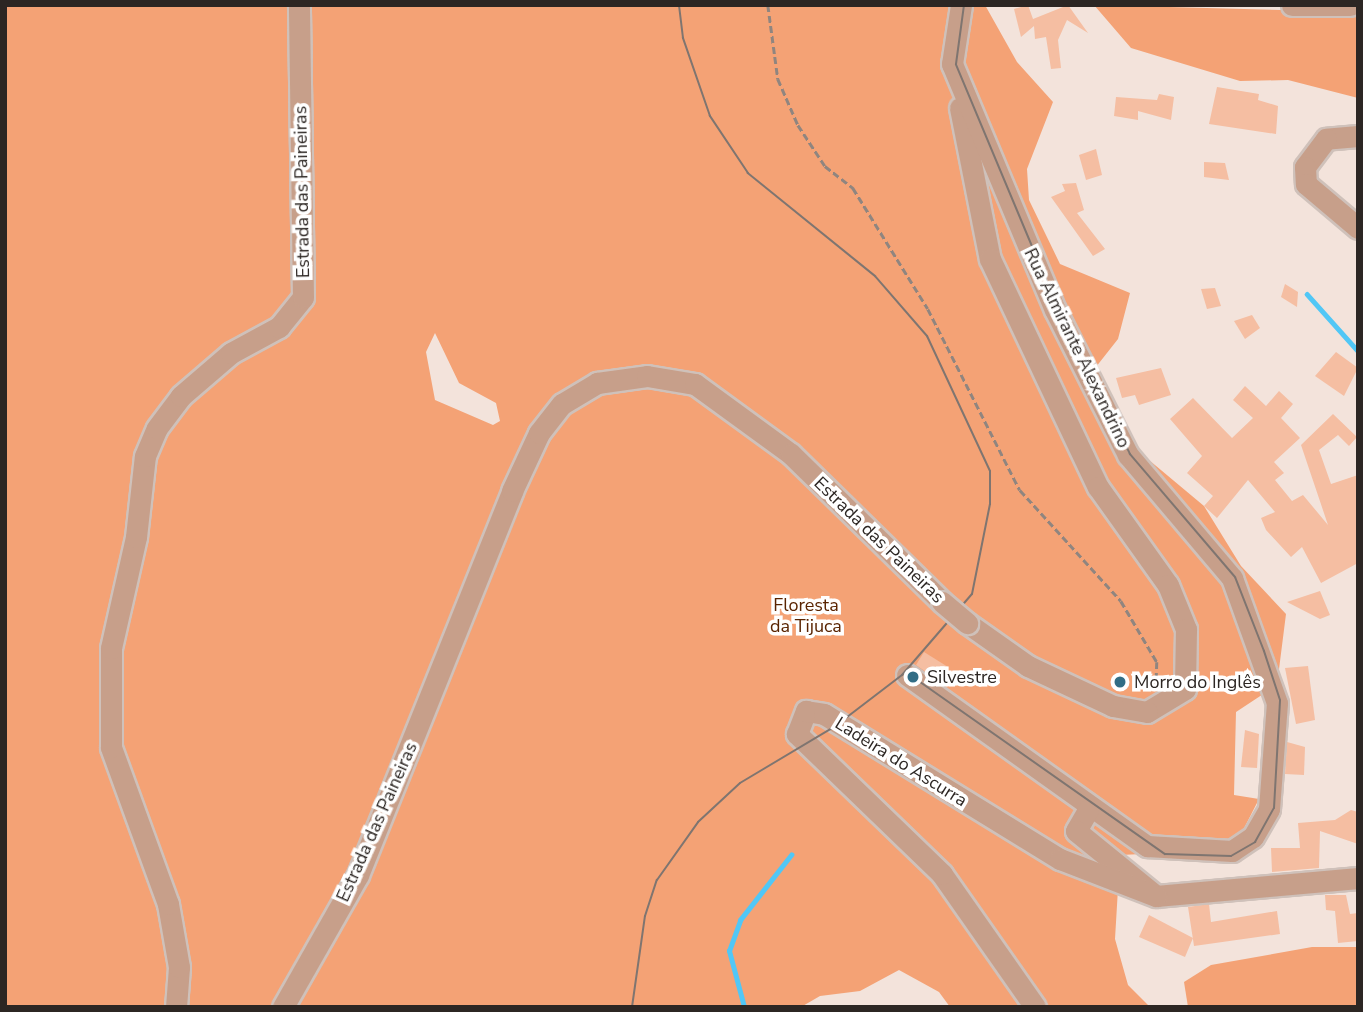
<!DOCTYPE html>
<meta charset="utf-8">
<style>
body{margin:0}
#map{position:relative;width:1363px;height:1012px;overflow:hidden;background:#f3e3db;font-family:"Nunito Sans",sans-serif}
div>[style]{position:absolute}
.green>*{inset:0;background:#f4a275}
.stream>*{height:4.5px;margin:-2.25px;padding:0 2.25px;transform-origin:2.25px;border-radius:2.25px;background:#51c7f6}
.building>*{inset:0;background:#f5bea2}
.path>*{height:2.5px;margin-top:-1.25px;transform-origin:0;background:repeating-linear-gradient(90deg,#90857f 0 7px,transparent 0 10.5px)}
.roads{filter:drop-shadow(2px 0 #cfc1ba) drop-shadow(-2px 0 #cfc1ba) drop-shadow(0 2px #cfc1ba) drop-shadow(0 -2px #cfc1ba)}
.minor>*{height:21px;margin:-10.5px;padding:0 10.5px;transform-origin:10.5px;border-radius:10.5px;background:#c79f8a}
.tram>*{height:2px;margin:-1px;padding:0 1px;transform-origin:1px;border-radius:1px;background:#7f7570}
.bridges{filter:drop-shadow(2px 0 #cfc1ba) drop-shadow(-2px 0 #cfc1ba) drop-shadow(0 2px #cfc1ba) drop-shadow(0 -2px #cfc1ba)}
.minor-bridge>*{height:21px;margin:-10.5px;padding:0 10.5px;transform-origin:10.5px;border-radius:10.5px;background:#c79f8a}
.dots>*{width:19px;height:19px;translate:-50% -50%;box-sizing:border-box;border:4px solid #fff;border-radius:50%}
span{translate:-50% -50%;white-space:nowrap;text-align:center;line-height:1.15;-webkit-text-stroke:7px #fff;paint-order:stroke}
.street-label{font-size:18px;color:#2c2623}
.park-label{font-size:18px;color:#592300}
.poi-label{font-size:18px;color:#2c2623}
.left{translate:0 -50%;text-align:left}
.frame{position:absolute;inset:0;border:7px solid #2c2623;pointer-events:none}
</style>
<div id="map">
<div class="green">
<i style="clip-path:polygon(evenodd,5px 5px,985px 5px,1017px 62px,1053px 102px,1027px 169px,1029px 200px,1060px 264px,1130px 293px,1118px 339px,1092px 372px,1125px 440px,1204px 506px,1241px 566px,1286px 614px,1277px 685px,1236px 712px,1234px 795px,1259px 799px,1233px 850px,1120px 855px,1115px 939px,1128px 985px,1150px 1007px,950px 1007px,939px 992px,899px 970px,860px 991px,820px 996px,801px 1007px,5px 1007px,5px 5px,435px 333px,459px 383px,496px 403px,500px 421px,493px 425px,435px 400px,426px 352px,435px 333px)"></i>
<i style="clip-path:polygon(1094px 5px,1358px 12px,1358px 98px,1288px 80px,1240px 81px,1131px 48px)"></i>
<i style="clip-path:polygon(1312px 947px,1358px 947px,1358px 1007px,1188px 1007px,1184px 982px,1211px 965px)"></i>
</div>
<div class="stream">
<i style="left:1307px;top:294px;width:76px;rotate:48.2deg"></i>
<i style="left:744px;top:1007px;width:58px;rotate:-105deg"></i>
<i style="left:729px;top:951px;width:33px;rotate:-70deg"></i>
<i style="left:740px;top:920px;width:83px;rotate:-51.9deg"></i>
</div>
<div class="building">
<i style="clip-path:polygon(1028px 5px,1033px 19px,1068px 5px,1088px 33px,1067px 20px,1058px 40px,1061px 68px,1051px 69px,1046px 37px,1035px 39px,1034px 26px,1021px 37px,1014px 9px)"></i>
<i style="clip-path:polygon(1217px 87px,1259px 94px,1258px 100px,1278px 106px,1276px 134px,1209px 124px)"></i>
<i style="clip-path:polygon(1159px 94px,1174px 97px,1171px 120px,1138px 111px,1138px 120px,1114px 116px,1116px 97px,1157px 100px)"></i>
<i style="clip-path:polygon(1096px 149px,1102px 175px,1086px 180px,1079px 155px)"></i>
<i style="clip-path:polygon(1204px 162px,1225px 163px,1229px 180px,1204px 177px)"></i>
<i style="clip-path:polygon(1076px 183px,1084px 210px,1077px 213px,1105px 249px,1093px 256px,1051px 197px,1065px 191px,1062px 184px)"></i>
<i style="clip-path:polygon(1285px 284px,1298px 292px,1297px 307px,1281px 297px)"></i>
<i style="clip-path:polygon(1215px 288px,1221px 306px,1207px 309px,1201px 289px)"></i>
<i style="clip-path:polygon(1252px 315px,1260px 328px,1245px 339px,1234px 321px)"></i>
<i style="clip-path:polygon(1336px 352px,1358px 368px,1344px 396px,1315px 376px)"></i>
<i style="clip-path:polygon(1161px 368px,1171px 395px,1139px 405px,1135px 395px,1122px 398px,1116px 378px)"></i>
<i style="clip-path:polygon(1245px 386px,1266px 406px,1279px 391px,1293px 404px,1281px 418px,1300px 438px,1274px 462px,1284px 473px,1275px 480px,1292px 501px,1303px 495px,1328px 525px,1301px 445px,1333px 414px,1357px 437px,1349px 446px,1338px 435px,1319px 450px,1331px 484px,1358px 475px,1358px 563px,1321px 583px,1302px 547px,1291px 557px,1266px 530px,1261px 518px,1275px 512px,1248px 480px,1217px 518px,1204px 506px,1213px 496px,1187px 473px,1202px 456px,1170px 419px,1193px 398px,1232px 438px,1253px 418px,1233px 400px)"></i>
<i style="clip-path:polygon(1320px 591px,1330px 615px,1320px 619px,1287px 602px)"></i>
<i style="clip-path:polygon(924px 652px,948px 667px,939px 681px,916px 665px)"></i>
<i style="clip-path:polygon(1308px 666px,1315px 720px,1296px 724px,1285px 668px)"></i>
<i style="clip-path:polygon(1245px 730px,1259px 734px,1257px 768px,1241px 767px)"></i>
<i style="clip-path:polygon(1287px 742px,1305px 747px,1304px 775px,1285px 774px)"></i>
<i style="clip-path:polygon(1351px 810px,1358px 812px,1358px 844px,1320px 831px,1319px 868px,1272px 872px,1271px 848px,1300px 848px,1298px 823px,1335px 820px)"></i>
<i style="clip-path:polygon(1325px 895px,1346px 895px,1350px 914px,1358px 913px,1358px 941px,1338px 943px,1335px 911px,1326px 910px)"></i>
<i style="clip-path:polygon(1209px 904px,1211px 922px,1277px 911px,1280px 934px,1194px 946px,1188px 907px)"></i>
<i style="clip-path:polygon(1149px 915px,1193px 938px,1185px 957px,1139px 937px)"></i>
</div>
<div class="path">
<i style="left:768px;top:5px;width:75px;rotate:82.3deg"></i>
<i style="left:778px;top:79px;width:50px;rotate:66.5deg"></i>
<i style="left:798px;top:125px;width:49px;rotate:56.6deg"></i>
<i style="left:825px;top:166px;width:36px;rotate:38deg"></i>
<i style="left:853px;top:188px;width:142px;rotate:58.2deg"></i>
<i style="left:928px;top:309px;width:203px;rotate:63.1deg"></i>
<i style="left:1020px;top:490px;width:150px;rotate:47.7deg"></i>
<i style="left:1121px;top:601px;width:71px;rotate:59.5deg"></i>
<i style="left:1157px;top:662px;width:23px;rotate:92deg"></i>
</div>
<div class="roads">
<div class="minor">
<i style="left:1292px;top:5px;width:58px"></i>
<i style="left:960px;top:108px;width:154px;rotate:78.8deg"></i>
<i style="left:990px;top:259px;width:252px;rotate:64.7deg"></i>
<i style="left:1098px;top:487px;width:120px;rotate:54.5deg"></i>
<i style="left:1168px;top:585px;width:48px;rotate:67.8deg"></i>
<i style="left:1186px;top:629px;width:60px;rotate:91deg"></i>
<i style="left:1185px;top:689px;width:44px;rotate:148.8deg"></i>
<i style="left:1147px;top:712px;width:35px;rotate:-170deg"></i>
<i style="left:1113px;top:706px;width:94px;rotate:-154.8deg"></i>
<i style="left:1028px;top:666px;width:75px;rotate:-144.8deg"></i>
<i style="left:1358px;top:136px;width:32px;rotate:175deg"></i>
<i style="left:1326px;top:139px;width:35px;rotate:127deg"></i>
<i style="left:1305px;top:167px;width:17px;rotate:87deg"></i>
<i style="left:1306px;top:184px;width:68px;rotate:40.2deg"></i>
<i style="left:907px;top:675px;width:295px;rotate:35.5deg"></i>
<i style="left:1147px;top:846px;width:85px;rotate:3.4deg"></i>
<i style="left:1232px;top:851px;width:25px;rotate:-34deg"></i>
<i style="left:1253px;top:837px;width:32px;rotate:-60deg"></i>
<i style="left:1269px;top:809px;width:106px;rotate:-85.7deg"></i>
<i style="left:1277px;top:703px;width:133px;rotate:-109.8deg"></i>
<i style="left:1232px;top:578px;width:161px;rotate:-130.2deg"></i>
<i style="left:1128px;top:455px;width:162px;rotate:-116.7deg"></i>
<i style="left:1055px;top:310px;width:267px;rotate:-112.7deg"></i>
<i style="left:952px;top:64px;width:60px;rotate:-81.3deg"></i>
<i style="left:1088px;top:810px;width:24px;rotate:120deg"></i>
<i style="left:1076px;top:831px;width:103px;rotate:39.1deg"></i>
<i style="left:1156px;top:896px;width:203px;rotate:-5.1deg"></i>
<i style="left:176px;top:1007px;width:40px;rotate:-85.7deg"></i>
<i style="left:179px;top:967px;width:64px;rotate:-99.9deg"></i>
<i style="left:168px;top:904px;width:167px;rotate:-110deg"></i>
<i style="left:111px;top:747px;width:99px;rotate:-90deg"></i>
<i style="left:111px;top:648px;width:114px;rotate:-77.3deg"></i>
<i style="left:136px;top:537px;width:81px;rotate:-83.7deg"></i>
<i style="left:145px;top:456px;width:30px;rotate:-67deg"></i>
<i style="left:157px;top:428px;width:40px;rotate:-53deg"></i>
<i style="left:181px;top:396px;width:66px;rotate:-40.7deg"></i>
<i style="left:231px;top:353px;width:55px;rotate:-28.4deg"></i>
<i style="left:279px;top:327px;width:38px;rotate:-51deg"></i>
<i style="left:303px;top:297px;width:292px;rotate:-90.8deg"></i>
<i style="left:283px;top:1007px;width:152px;rotate:-60.4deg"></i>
<i style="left:358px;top:875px;width:414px;rotate:-68.1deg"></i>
<i style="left:512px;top:491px;width:64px;rotate:-65deg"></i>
<i style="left:539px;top:433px;width:37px;rotate:-52deg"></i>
<i style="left:562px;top:404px;width:41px;rotate:-31deg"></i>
<i style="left:597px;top:383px;width:50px;rotate:-8deg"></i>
<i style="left:647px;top:376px;width:49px;rotate:9.5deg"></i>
<i style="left:695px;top:384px;width:119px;rotate:36.1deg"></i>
<i style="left:791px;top:454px;width:211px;rotate:44.4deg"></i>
<i style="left:1035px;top:1007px;width:162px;rotate:-125deg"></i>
<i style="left:942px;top:874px;width:202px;rotate:-136deg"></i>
<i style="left:797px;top:734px;width:25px;rotate:-69deg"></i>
<i style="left:806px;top:711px;width:18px;rotate:9deg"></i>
<i style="left:824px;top:714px;width:277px;rotate:31.6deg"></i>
<i style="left:1060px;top:859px;width:103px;rotate:21.1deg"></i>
</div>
</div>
<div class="tram">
<i style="left:1279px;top:5px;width:79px;rotate:0.7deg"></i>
<i style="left:913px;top:677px;width:308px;rotate:35.1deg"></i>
<i style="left:1165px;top:854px;width:66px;rotate:1.7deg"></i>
<i style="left:1231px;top:856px;width:28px;rotate:-30deg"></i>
<i style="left:1255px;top:842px;width:39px;rotate:-61deg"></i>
<i style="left:1274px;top:808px;width:108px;rotate:-86.8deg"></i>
<i style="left:1280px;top:700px;width:52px;rotate:-108.1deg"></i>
<i style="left:1264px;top:651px;width:79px;rotate:-111.4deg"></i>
<i style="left:1235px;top:577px;width:162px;rotate:-130.5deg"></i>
<i style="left:1130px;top:454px;width:165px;rotate:-116.3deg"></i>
<i style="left:1057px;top:306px;width:262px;rotate:-112.7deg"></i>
<i style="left:956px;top:64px;width:60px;rotate:-82.3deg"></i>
<i style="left:632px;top:1007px;width:92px;rotate:-81.9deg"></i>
<i style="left:645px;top:916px;width:38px;rotate:-72deg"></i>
<i style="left:657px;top:880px;width:71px;rotate:-54.7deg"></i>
<i style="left:698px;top:822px;width:57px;rotate:-42.9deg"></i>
<i style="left:740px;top:783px;width:109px;rotate:-30.8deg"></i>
<i style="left:834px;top:727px;width:86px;rotate:-37.4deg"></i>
<i style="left:902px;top:675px;width:107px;rotate:-49.2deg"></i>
<i style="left:972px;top:594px;width:92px;rotate:-78.7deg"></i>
<i style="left:990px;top:504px;width:33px;rotate:-90deg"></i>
<i style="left:990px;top:471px;width:149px;rotate:-115deg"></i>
<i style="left:927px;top:336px;width:79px;rotate:-130.9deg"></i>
<i style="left:875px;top:276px;width:164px;rotate:-141deg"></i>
<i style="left:748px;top:173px;width:69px;rotate:-123.7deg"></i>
<i style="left:710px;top:116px;width:83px;rotate:-109.1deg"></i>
<i style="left:683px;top:38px;width:33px;rotate:-97deg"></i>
</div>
<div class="bridges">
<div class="minor-bridge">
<i style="left:942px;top:602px;width:33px;rotate:40deg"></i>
</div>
</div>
<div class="dots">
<i style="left:913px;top:677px;background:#326d85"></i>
<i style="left:1120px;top:682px;background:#326d85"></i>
</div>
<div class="street-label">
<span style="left:302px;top:192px;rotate:-91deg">Estrada das Paineiras</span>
<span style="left:1077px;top:348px;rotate:64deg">Rua Almirante Alexandrino</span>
<span style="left:879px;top:540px;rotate:44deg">Estrada das Paineiras</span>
<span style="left:901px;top:762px;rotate:32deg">Ladeira do Ascurra</span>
<span style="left:377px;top:822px;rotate:-66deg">Estrada das Paineiras</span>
</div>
<div class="park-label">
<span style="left:806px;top:616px">Floresta<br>da Tijuca</span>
</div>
<div class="poi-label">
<span class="left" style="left:927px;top:677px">Silvestre</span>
<span class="left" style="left:1134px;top:682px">Morro do Inglês</span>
</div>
<div class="frame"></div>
</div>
